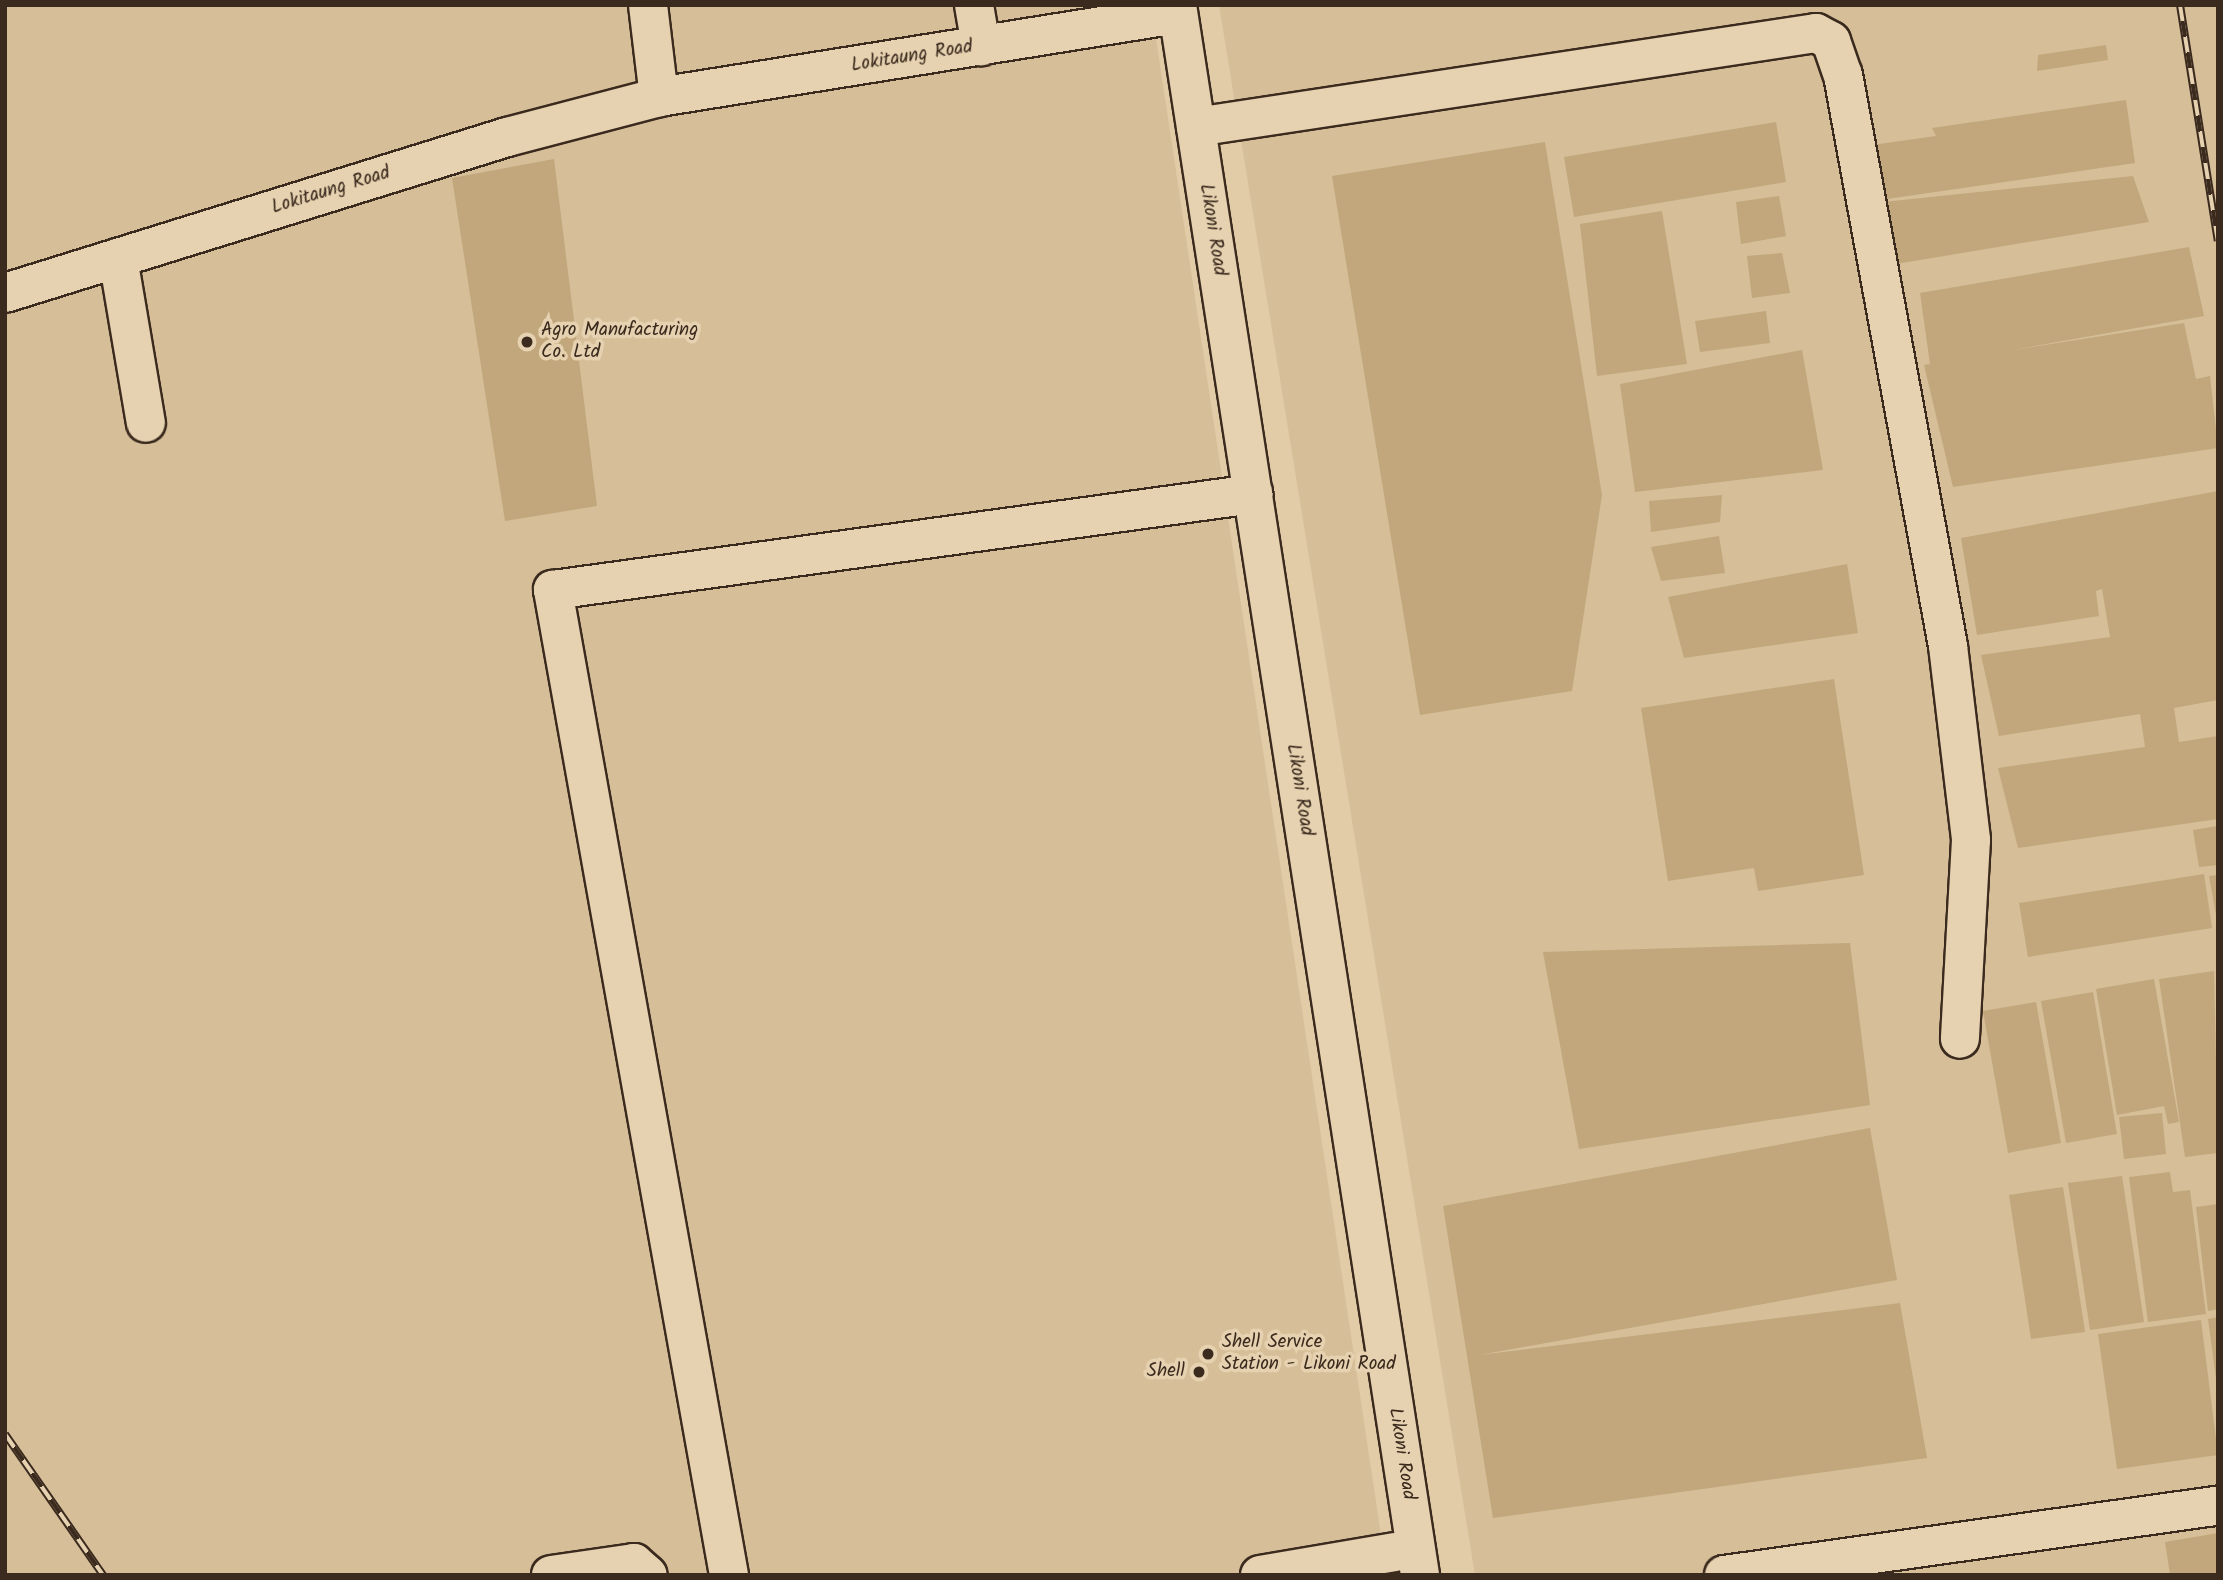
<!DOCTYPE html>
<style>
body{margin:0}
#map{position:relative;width:2223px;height:1580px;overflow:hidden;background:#e2cca7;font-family:Kalam,sans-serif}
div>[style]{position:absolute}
.built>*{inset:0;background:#d5be98}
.building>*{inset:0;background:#c1a77b}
.roads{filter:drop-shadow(2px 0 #3b2a1e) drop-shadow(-2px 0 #3b2a1e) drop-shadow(0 2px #3b2a1e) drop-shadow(0 -2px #3b2a1e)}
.minor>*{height:38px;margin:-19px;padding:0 19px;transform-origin:19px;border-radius:19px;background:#e6d2b0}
.rail>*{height:8px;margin-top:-4px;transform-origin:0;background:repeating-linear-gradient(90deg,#e6d2b0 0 16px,#3b2a1e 0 32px);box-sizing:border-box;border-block:2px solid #3b2a1e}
.dots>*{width:19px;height:19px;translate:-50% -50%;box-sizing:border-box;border:4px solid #e6d2b0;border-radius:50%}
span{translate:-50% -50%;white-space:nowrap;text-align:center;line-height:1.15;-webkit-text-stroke:7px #e6d2b0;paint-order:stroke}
.street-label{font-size:19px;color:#3b2a1e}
.poi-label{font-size:19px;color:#3b2a1e}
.left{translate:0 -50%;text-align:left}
.right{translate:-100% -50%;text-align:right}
.frame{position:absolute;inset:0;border:7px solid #3b2a1e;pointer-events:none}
</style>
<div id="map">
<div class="built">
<i style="clip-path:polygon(5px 5px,1151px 5px,1387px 1575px,5px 1575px)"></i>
<i style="clip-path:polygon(1219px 5px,2218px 5px,2218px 1575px,1475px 1575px)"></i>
</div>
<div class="building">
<i style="clip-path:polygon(2106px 45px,2108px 60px,2037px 71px,2038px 55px)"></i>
<i style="clip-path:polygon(2126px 100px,2135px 163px,1880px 200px,1872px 145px,1936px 136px,1932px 128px)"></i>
<i style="clip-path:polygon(1776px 122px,1786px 182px,1574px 217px,1564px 157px)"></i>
<i style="clip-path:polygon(1545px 142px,1602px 495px,1572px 691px,1420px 715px,1332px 176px)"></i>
<i style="clip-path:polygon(554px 159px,597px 506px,505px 521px,452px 178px)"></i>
<i style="clip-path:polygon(2133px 176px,2149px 222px,1884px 266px,1883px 202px)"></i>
<i style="clip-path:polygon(1779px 196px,1786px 236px,1741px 244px,1736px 202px)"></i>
<i style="clip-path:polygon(1662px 211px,1687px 364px,1597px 376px,1580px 224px)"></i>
<i style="clip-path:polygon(2189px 247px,2204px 316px,2007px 351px,2184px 323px,2196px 379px,2210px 376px,2218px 448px,1953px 487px,1924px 365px,1930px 364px,1920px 293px)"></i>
<i style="clip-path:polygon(1782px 253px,1790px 293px,1752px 298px,1747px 256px)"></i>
<i style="clip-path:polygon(1766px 311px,1770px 343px,1700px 352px,1695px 321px)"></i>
<i style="clip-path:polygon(1802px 350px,1823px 470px,1635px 492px,1620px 384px)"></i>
<i style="clip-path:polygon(2218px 491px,2218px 700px,2174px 708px,2179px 742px,2218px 736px,2218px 819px,2018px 848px,1998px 768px,2145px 747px,2140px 714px,1999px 736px,1981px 655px,2110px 637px,2102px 589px,2096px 591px,2099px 616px,1977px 635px,1961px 538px)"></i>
<i style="clip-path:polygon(1722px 495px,1720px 522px,1651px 532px,1649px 501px)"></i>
<i style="clip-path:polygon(1719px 536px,1725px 573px,1661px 581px,1651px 547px)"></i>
<i style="clip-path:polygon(1847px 564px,1858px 633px,1684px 658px,1668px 597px)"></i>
<i style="clip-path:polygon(1834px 679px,1864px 875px,1758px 891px,1754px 868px,1668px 881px,1641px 708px)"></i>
<i style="clip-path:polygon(2218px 826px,2218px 865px,2199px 867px,2193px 830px)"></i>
<i style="clip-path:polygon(2204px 874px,2212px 928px,2028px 957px,2019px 903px)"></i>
<i style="clip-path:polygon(2218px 875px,2218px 915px,2216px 915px,2209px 876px)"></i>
<i style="clip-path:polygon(1850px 943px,1870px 1105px,1579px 1149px,1543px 952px)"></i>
<i style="clip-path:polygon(2214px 971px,2218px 1153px,2185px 1157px,2159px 979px)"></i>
<i style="clip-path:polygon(2154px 979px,2179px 1122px,2168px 1124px,2164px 1106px,2117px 1115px,2096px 989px)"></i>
<i style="clip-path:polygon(2093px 992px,2117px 1134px,2066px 1143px,2041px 1001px)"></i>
<i style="clip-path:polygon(2036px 1002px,2061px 1143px,2008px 1153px,1983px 1011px)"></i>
<i style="clip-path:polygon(2162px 1113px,2166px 1154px,2124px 1159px,2119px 1117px)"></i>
<i style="clip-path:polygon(1870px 1128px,1897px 1280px,1479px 1355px,1900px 1303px,1927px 1458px,1493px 1518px,1443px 1206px)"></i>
<i style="clip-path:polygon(2170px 1172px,2173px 1192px,2190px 1190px,2206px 1314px,2148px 1322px,2129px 1177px)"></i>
<i style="clip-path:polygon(2122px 1176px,2144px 1322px,2090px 1330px,2068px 1183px)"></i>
<i style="clip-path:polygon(2063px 1187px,2085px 1332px,2031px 1339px,2009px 1195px)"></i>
<i style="clip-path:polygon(2218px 1204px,2218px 1309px,2208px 1311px,2196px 1207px)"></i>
<i style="clip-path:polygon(2218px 1317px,2218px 1379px,2216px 1379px,2208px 1319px)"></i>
<i style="clip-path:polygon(2201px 1320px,2218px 1455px,2117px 1469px,2098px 1334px)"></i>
<i style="clip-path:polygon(2218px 1533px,2218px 1575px,2170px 1575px,2165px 1542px)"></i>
</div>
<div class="roads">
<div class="minor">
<i style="left:648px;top:5px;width:93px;rotate:83.2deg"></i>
<i style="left:974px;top:5px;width:42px;rotate:80.3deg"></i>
<i style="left:1177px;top:5px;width:1589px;rotate:81.2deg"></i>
<i style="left:1196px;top:127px;width:627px;rotate:-8.62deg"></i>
<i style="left:1816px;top:33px;width:17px;rotate:28deg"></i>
<i style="left:1831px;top:41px;width:36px;rotate:71deg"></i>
<i style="left:1843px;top:75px;width:581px;rotate:79.58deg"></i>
<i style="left:1948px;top:646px;width:195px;rotate:83.2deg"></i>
<i style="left:1971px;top:840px;width:199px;rotate:93.2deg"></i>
<i style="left:118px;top:258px;width:167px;rotate:80.4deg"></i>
<i style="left:5px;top:293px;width:526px;rotate:-17.26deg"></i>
<i style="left:507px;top:137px;width:157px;rotate:-14.7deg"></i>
<i style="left:659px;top:97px;width:511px;rotate:-9.11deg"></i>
<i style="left:551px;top:1575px;width:84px;rotate:-8.2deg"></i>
<i style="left:634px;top:1563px;width:18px;rotate:41deg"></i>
<i style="left:729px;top:1575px;width:1001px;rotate:-100.13deg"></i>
<i style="left:553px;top:590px;width:707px;rotate:-7.81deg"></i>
<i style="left:1260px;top:1575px;width:137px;rotate:-9.7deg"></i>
<i style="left:1724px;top:1575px;width:499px;rotate:-8deg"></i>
</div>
</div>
<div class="rail">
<i style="left:2180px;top:5px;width:239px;rotate:80.9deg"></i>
<i style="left:5px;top:1434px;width:172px;rotate:55.2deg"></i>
</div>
<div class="dots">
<i style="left:527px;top:342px;background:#3b2a1e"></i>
<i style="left:1208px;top:1354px;background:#3b2a1e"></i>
<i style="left:1199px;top:1372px;background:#3b2a1e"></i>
</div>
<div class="street-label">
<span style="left:912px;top:57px;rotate:-9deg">Lokitaung Road</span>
<span style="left:331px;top:191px;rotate:-17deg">Lokitaung Road</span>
<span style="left:1212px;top:230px;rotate:81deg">Likoni Road</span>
<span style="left:1299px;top:790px;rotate:81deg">Likoni Road</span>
<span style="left:1401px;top:1454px;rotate:81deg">Likoni Road</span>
</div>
<div class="poi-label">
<span class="left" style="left:541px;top:342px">Agro Manufacturing<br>Co. Ltd</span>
<span class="left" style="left:1222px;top:1354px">Shell Service<br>Station - Likoni Road</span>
<span class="right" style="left:1185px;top:1372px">Shell</span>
</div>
<div class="frame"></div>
</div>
